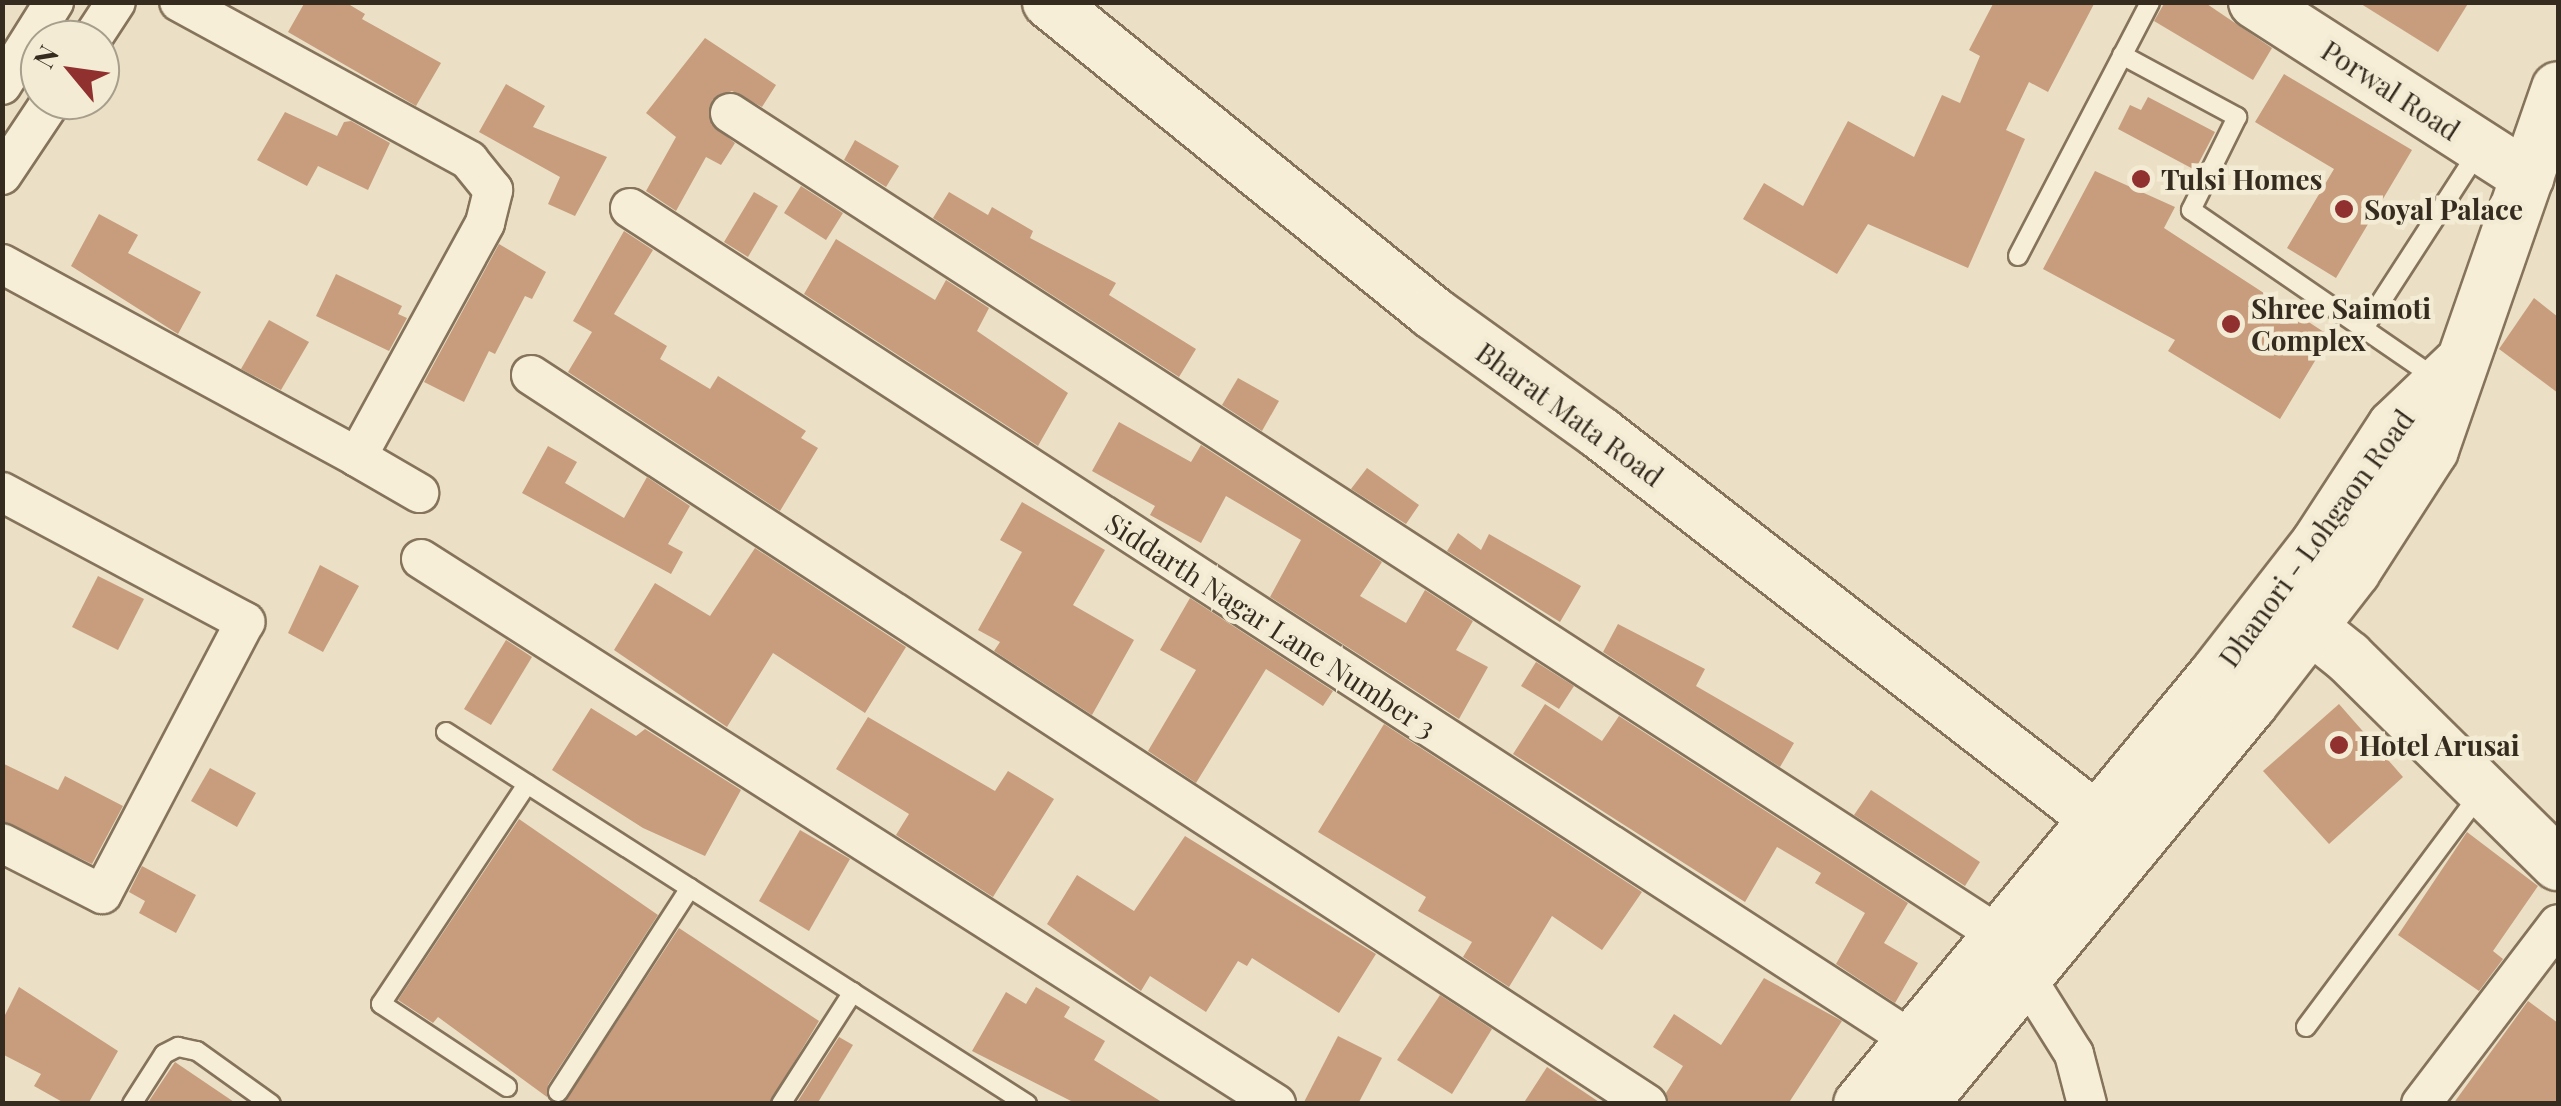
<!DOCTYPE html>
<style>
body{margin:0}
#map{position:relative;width:2561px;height:1106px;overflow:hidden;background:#ebe0c5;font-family:"Playfair Display",serif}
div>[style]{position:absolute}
.building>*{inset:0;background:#c79d7d}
.roads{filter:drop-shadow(2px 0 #85735c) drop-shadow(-2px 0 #85735c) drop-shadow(0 2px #85735c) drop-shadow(0 -2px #85735c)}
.lane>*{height:18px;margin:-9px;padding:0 9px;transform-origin:9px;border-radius:9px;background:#f7eed8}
.street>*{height:38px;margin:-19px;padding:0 19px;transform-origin:19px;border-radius:19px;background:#f7eed8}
.secondary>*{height:52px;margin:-26px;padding:0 26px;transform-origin:26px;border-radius:26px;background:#f7eed8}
.dots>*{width:28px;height:28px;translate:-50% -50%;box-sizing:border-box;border:5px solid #f3ebd4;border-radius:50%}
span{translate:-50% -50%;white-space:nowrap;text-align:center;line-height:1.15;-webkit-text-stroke:9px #f3ebd4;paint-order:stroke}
.street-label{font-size:28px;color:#362b1f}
.poi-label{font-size:28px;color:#362b1f;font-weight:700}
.left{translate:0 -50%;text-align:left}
.frame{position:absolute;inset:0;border:5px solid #362b1f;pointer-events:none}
.north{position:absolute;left:20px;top:20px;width:100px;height:100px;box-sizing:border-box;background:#f3ebd4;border:2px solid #a79e8c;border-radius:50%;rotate:299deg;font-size:28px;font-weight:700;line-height:40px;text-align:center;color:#362b1f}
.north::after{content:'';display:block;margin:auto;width:35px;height:45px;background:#903130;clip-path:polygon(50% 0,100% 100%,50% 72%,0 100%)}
</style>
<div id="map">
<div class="building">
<i style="clip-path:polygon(305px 2px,345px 2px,365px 14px,362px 19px,441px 63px,416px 106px,288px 32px)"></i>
<i style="clip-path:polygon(1994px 2px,2095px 2px,2048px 92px,2029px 82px,2006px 130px,2025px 139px,1968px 268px,1868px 224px,1837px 274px,1743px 219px,1764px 183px,1803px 206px,1848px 121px,1914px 157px,1942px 95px,1960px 103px,1980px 56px,1969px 50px)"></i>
<i style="clip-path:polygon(2165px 2px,2204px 2px,2272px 48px,2253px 80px,2154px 21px)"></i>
<i style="clip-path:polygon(2358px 2px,2469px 2px,2438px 52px)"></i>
<i style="clip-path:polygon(705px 38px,776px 85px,762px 107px,732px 91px,712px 100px,711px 124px,735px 143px,721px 165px,706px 157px,676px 211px,646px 191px,676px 137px,646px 113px)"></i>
<i style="clip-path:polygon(2284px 74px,2412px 150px,2336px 278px,2287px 248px,2334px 169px,2255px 122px)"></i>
<i style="clip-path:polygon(506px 84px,545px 106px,533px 127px,607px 157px,575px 216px,548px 204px,560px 177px,479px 132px)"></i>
<i style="clip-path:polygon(2148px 97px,2215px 132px,2195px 170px,2118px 129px,2130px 105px,2141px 110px)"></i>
<i style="clip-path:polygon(285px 112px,337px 136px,344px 122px,351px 121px,390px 143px,368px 190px,318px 166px,307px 186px,257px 160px)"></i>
<i style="clip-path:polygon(855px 140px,899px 166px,886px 187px,844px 160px)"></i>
<i style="clip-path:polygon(2095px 171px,2175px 207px,2164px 228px,2330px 336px,2280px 419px,2168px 351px,2175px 340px,2043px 269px)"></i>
<i style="clip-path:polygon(801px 186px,843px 213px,826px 240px,784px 213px)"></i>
<i style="clip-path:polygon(754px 192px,778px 206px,748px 257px,724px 242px)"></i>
<i style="clip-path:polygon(949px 192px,988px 215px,992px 207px,1033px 231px,1030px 238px,1116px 283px,1109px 295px,1196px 349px,1179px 377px,933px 218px)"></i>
<i style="clip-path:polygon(99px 214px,138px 235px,128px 253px,201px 292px,178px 334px,71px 266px)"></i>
<i style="clip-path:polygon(624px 231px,653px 250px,614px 314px,667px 346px,660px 359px,710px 389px,718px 376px,806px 431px,801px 438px,818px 448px,780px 511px,568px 372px,592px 332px,573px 321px)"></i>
<i style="clip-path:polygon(836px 239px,935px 300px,946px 280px,989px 308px,977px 331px,1068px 393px,1038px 446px,804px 294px)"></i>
<i style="clip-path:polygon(499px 244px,546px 272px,532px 299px,525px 296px,495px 354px,489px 351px,464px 402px,424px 382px)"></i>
<i style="clip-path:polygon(336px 274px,402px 306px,398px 314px,407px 318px,389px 351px,316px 316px)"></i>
<i style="clip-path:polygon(2534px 298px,2558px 317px,2558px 393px,2499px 349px)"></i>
<i style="clip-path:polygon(269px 320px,309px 342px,281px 390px,241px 369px)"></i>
<i style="clip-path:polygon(1238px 378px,1279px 401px,1262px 431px,1222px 405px)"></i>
<i style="clip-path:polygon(1119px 422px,1191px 462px,1201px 445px,1382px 562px,1360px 596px,1406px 623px,1425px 590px,1473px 621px,1456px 650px,1488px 667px,1459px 719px,1270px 597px,1301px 540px,1226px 496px,1201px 543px,1150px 515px,1155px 506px,1092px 471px)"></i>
<i style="clip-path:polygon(548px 446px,577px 462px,565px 483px,624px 518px,647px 477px,690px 506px,668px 544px,683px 552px,671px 574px,522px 493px)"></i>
<i style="clip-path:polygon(1367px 468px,1419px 505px,1406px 524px,1351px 489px)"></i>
<i style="clip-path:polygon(1022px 502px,1105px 550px,1073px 605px,1134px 640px,1092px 715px,994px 651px,1000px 642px,978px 630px,1022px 552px,1000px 540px)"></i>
<i style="clip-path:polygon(1458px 533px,1481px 550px,1489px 534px,1581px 586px,1560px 622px,1447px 551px)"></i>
<i style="clip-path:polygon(755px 548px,906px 647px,865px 713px,773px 653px,727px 727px,614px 650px,655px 583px,710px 616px)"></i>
<i style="clip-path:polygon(320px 565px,359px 586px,323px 652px,288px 633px)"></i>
<i style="clip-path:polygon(98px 576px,144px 599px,118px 650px,72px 627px)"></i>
<i style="clip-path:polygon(1190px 598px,1333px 691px,1323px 706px,1266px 669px,1196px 783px,1148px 751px,1196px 670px,1160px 650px)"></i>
<i style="clip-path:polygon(1618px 624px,1705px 669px,1696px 686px,1794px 743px,1780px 767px,1603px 652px)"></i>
<i style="clip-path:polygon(506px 640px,532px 657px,491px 725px,464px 709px)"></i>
<i style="clip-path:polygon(1536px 662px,1574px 686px,1559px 709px,1521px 686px)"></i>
<i style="clip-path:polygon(1545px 704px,1602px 741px,1619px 716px,1908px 903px,1884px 943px,1918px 963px,1895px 1003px,1836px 964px,1865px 913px,1815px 883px,1821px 873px,1777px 847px,1745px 902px,1513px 754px)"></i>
<i style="clip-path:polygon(2339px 704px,2403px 777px,2329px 844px,2263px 771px)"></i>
<i style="clip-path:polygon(591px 708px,636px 736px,645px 729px,741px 790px,705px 856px,643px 828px,552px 770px)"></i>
<i style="clip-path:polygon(868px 717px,995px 791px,1008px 771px,1054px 799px,993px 897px,896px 835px,909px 814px,836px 769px)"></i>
<i style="clip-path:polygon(1384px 724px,1642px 892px,1602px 950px,1552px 916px,1509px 987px,1463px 957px,1472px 942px,1418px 911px,1426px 897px,1318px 832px)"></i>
<i style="clip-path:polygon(2px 763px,58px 790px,65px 776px,123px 806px,92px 864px,2px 821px)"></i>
<i style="clip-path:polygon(210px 768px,256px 793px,237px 827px,191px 801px)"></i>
<i style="clip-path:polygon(1871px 790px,1980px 862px,1965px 886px,1854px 815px)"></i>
<i style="clip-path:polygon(519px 819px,658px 915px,548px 1085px,547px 1097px,438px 1017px,433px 1023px,398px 1000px)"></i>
<i style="clip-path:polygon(800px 830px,850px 859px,809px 931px,759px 901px)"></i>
<i style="clip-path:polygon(2467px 832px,2538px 886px,2493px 951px,2503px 959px,2479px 991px,2398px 935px)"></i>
<i style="clip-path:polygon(1185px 836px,1376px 954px,1339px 1013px,1252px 958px,1247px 966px,1238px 961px,1206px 1012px,1150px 976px,1141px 991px,1047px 924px,1077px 875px,1134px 911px)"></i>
<i style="clip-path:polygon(142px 866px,196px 895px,176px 933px,139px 913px,145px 901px,129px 892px)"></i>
<i style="clip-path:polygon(679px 928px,819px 1021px,769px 1104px,563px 1104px)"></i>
<i style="clip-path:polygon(1764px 978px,1842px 1021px,1788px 1104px,1669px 1104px,1666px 1093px,1683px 1066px,1653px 1047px,1674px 1014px,1721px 1045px)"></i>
<i style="clip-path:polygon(19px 987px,118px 1051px,88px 1104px,66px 1104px,34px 1086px,41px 1074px,2px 1054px,2px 1021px)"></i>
<i style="clip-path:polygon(1036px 987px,1070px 1007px,1064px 1017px,1105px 1041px,1094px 1060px,1165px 1104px,1077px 1104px,972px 1051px,1006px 992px,1026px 1004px)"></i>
<i style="clip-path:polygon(1440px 995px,1492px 1029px,1452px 1094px,1397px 1060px)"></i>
<i style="clip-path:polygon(2528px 1001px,2558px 1023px,2558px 1104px,2453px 1104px)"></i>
<i style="clip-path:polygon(1338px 1036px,1382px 1058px,1358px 1104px,1303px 1104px)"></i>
<i style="clip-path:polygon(839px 1037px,853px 1045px,817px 1104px,796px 1104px)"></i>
<i style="clip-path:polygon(175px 1062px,237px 1104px,147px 1104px)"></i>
<i style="clip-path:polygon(1547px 1067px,1602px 1104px,1523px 1104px)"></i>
</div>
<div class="roads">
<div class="lane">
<i style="left:2122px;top:55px;width:131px;rotate:28.3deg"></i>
<i style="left:2237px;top:117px;width:104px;rotate:116.3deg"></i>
<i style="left:2191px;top:210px;width:296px;rotate:34.5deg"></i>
<i style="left:2018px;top:256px;width:286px;rotate:-62.5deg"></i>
<i style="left:2364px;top:328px;width:210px;rotate:-57.1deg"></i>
<i style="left:446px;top:732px;width:690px;rotate:32.63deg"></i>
<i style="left:2306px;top:1027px;width:289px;rotate:-53.3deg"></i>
<i style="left:507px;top:1087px;width:151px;rotate:-146.6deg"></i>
<i style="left:381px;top:1004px;width:264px;rotate:-56.4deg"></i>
<i style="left:558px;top:1092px;width:243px;rotate:-57.1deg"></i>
<i style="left:132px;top:1104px;width:59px;rotate:-57.4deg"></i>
<i style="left:164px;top:1054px;width:16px;rotate:-27deg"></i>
<i style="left:178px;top:1047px;width:19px;rotate:12deg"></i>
<i style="left:197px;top:1051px;width:91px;rotate:35.6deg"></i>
<i style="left:781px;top:1104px;width:133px;rotate:-57.3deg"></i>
</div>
<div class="street">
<i style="left:91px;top:40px;width:45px;rotate:-56.7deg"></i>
<i style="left:2px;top:85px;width:98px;rotate:-57.9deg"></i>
<i style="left:730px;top:113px;width:1513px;rotate:32.94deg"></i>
<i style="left:2000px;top:936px;width:139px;rotate:57.9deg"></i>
<i style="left:2074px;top:1054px;width:52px;rotate:75.4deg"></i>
<i style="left:2px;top:175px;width:90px;rotate:-56.3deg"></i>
<i style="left:630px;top:208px;width:1530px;rotate:32.99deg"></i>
<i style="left:2px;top:264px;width:404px;rotate:28.5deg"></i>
<i style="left:357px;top:457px;width:267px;rotate:-61.3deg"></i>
<i style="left:485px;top:223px;width:34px;rotate:-76deg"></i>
<i style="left:493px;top:190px;width:38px;rotate:-129deg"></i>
<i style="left:469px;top:160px;width:330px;rotate:-151.4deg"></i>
<i style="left:531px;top:375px;width:1333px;rotate:33.15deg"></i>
<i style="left:357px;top:457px;width:72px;rotate:30.1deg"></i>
<i style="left:2px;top:492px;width:276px;rotate:28.1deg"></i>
<i style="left:245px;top:622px;width:307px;rotate:117.7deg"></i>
<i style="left:102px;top:894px;width:112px;rotate:-153deg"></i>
<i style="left:421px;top:559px;width:1014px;rotate:32.51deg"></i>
<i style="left:2421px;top:1104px;width:226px;rotate:-52.7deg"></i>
</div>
<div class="secondary">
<i style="left:1049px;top:2px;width:494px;rotate:39deg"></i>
<i style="left:1433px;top:313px;width:206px;rotate:35.7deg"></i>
<i style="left:1600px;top:433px;width:675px;rotate:37.84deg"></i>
<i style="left:2255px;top:2px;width:324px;rotate:32.7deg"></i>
<i style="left:2283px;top:605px;width:83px;rotate:38.7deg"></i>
<i style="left:2348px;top:657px;width:295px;rotate:44.6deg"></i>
<i style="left:1860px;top:1104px;width:557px;rotate:-50.39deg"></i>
<i style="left:2215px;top:675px;width:166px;rotate:-52.1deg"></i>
<i style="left:2317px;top:544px;width:141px;rotate:-56.9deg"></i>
<i style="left:2394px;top:426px;width:88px;rotate:-43.6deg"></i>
<i style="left:1921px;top:1104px;width:519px;rotate:-50.48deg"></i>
<i style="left:2251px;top:704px;width:168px;rotate:-52.2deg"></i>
<i style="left:2354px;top:571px;width:144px;rotate:-57.2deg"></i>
<i style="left:2432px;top:450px;width:383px;rotate:-70.8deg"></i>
</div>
</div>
<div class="dots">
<i style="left:2141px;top:179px;background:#903130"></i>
<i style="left:2344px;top:209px;background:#903130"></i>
<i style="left:2231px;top:324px;background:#903130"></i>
<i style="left:2339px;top:745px;background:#903130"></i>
</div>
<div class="street-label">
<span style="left:2391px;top:90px;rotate:33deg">Porwal Road</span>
<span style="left:1570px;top:414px;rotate:36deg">Bharat Mata Road</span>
<span style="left:2316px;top:538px;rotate:-54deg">Dhanori - Lohgaon Road</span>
<span style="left:1271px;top:625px;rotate:33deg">Siddarth Nagar Lane Number 3</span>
</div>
<div class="poi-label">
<span class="left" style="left:2161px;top:179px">Tulsi Homes</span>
<span class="left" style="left:2364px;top:209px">Soyal Palace</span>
<span class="left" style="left:2251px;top:324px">Shree Saimoti<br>Complex</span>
<span class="left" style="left:2359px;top:745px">Hotel Arusai</span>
</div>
<div class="frame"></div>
<div class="north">N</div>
</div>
